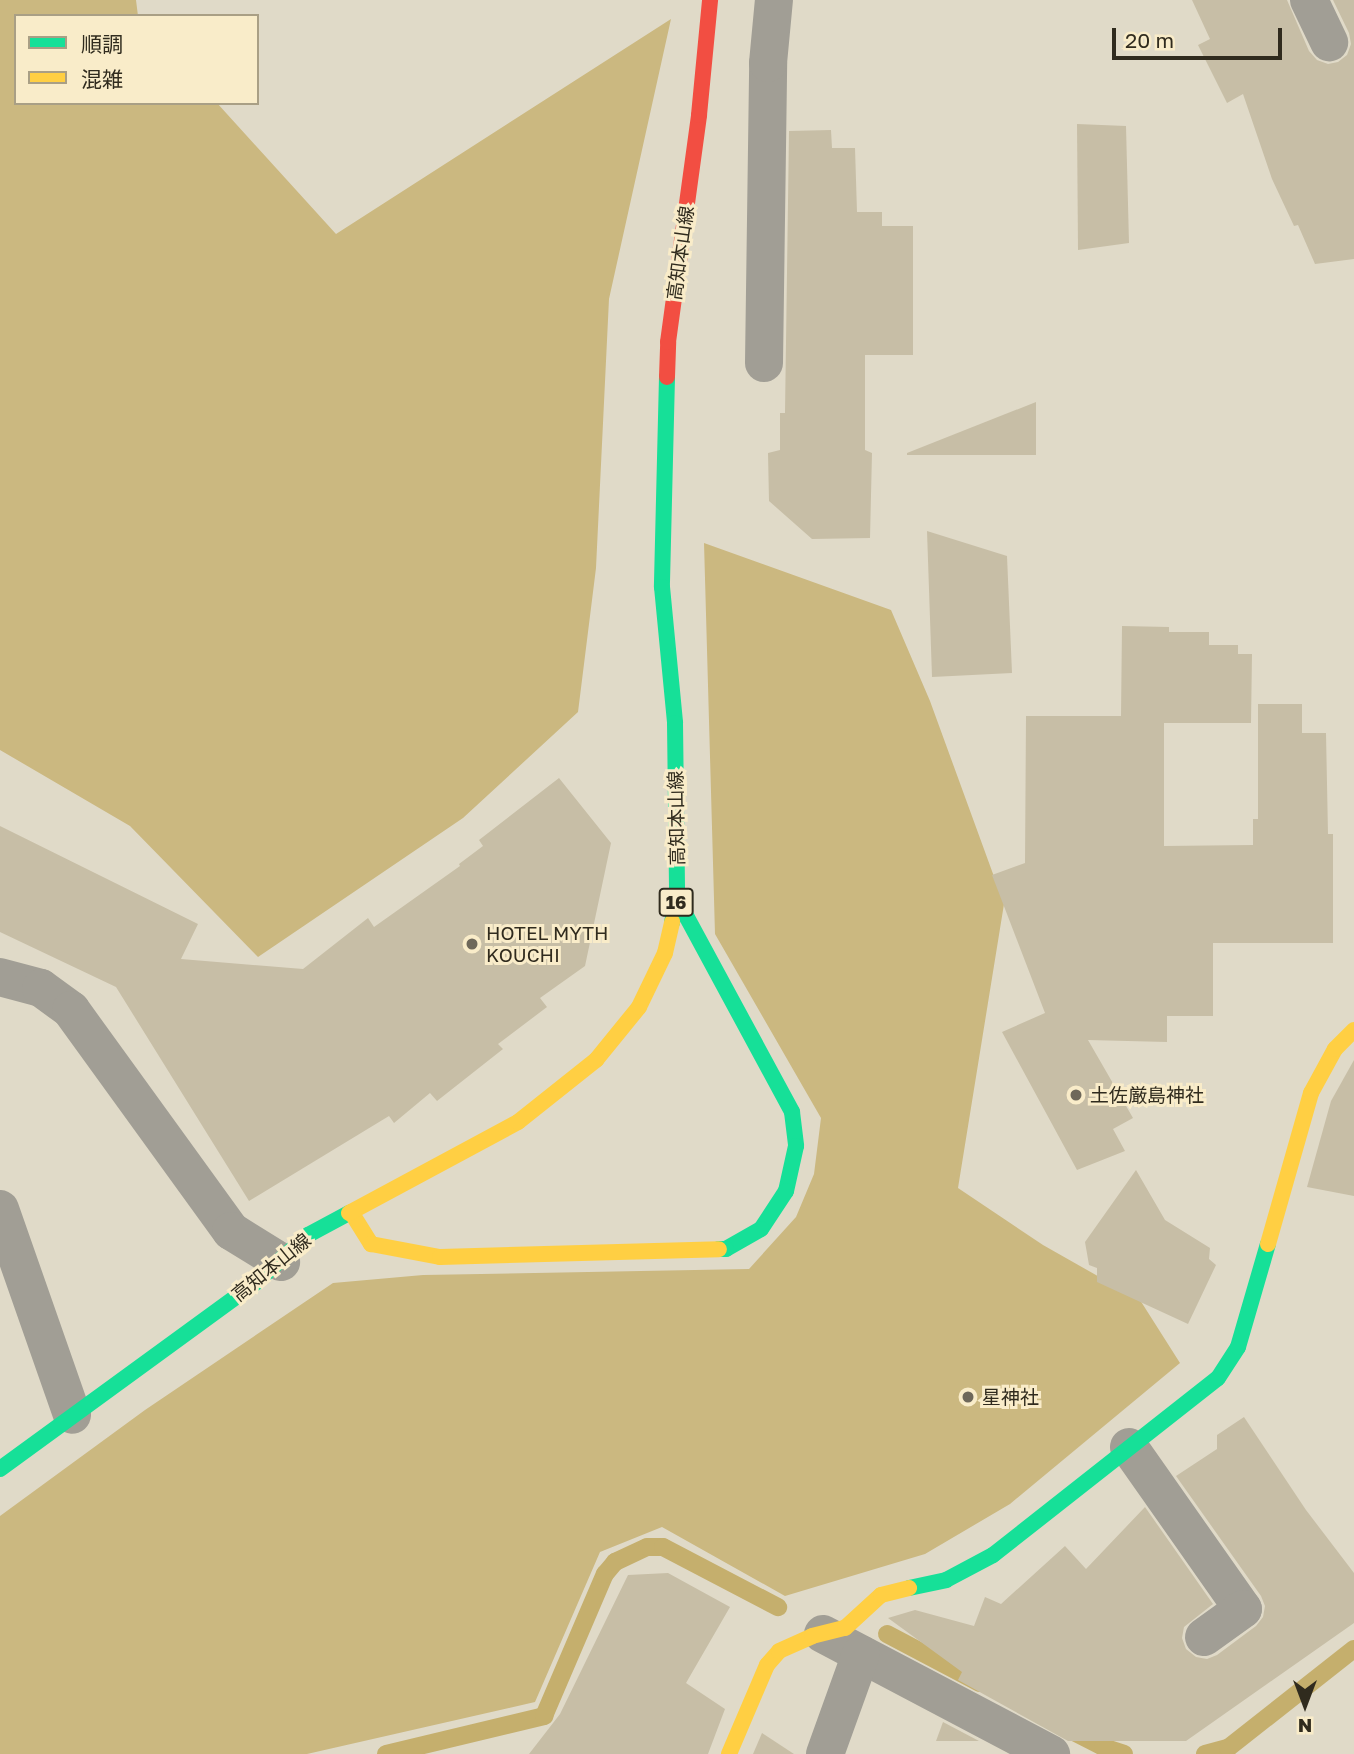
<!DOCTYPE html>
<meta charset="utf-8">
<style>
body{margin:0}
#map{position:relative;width:1354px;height:1754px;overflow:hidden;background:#e0dac8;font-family:"Golos Text","Noto Sans JP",sans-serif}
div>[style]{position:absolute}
.forest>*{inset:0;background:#cbb880}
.stream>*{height:18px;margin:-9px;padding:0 9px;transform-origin:9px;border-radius:9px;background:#c5af6d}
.building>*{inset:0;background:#c7bea6}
.street>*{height:38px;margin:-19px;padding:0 19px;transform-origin:19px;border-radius:19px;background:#a19e95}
.fast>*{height:16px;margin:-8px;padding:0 8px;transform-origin:8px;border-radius:8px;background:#16e098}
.slow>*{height:16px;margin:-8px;padding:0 8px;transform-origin:8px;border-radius:8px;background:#ffcf43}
.jam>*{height:16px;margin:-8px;padding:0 8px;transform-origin:8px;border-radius:8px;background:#f24e42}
.dots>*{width:19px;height:19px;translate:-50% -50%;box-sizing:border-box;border:4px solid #f9ecc9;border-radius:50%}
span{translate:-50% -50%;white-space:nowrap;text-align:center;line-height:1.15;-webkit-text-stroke:6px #f9ecc9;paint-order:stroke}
.shield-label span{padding:2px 5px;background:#f9ecc9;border:2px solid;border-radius:5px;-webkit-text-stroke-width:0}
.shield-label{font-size:18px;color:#302b1e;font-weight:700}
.street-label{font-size:19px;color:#302b1e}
.poi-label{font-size:19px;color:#302b1e}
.left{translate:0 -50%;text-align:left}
.legend{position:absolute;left:14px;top:14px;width:245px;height:91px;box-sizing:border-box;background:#f9ecc9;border:2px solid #a99f85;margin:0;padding:9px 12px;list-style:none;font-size:21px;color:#302b1e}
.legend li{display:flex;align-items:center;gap:14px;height:35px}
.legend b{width:35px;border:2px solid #a99f85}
.north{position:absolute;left:1270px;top:1670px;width:70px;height:70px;-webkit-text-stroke:5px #f9ecc9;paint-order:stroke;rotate:180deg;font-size:19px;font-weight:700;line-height:28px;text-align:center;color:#302b1e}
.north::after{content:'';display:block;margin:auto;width:24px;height:32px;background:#302b1e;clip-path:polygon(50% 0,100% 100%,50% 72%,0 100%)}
.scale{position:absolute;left:1112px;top:28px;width:170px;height:32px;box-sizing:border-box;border:4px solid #302b1e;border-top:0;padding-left:9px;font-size:21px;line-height:24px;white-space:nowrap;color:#302b1e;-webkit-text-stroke:5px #f9ecc9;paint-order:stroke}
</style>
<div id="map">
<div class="forest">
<i style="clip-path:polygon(0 0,136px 0,138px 16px,16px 16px,16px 103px,217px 103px,336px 234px,671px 19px,609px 299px,596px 568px,578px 712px,463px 818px,258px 957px,130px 826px,0 750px)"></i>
<i style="clip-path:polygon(704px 543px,891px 610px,930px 701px,1004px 904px,958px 1188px,1043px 1245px,1140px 1300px,1180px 1363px,1010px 1504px,925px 1554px,785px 1596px,662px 1527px,600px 1552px,535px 1702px,307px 1754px,0 1754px,0 1516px,145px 1410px,333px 1283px,423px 1275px,749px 1269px,796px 1217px,814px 1174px,821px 1118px,715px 934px)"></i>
</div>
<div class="stream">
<i style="left:887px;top:1634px;width:105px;rotate:27.8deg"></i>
<i style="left:1070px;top:1730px;width:37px;rotate:27deg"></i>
<i style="left:1103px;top:1747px;width:22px;rotate:18deg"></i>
<i style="left:386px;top:1754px;width:163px;rotate:-13.5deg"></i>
<i style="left:544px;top:1716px;width:155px;rotate:-66.8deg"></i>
<i style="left:605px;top:1574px;width:16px;rotate:-50deg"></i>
<i style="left:615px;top:1562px;width:35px;rotate:-25deg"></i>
<i style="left:647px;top:1547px;width:16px"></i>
<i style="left:663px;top:1547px;width:130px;rotate:27.6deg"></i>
<i style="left:1205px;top:1754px;width:24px;rotate:-15deg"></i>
<i style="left:1228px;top:1748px;width:160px;rotate:-38.2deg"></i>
</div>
<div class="building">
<i style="clip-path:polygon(1192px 0,1287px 0,1309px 51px,1317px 60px,1328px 64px,1338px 62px,1347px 55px,1351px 44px,1349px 33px,1333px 0,1354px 0,1354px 259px,1315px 264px,1298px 225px,1294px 226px,1272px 179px,1243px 94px,1227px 103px,1198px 45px,1210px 39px)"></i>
<i style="clip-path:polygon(1077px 124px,1126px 126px,1129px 243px,1078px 250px)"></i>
<i style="clip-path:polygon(831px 130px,832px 148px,855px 148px,857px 212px,882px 212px,882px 226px,913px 226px,913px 355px,865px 355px,865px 450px,872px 453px,870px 538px,812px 539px,769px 501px,768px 453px,780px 450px,780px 413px,785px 413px,789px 131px)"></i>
<i style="clip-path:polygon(1036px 402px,1036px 455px,907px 455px,907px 453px)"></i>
<i style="clip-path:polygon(927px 531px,1007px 556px,1012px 673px,932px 677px)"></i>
<i style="clip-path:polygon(1122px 626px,1169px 627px,1169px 632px,1209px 632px,1209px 645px,1238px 645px,1238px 654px,1252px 654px,1251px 723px,1164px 723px,1164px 846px,1253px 845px,1253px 819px,1258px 819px,1258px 704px,1302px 704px,1302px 733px,1326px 733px,1328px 834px,1333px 834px,1333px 943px,1213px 943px,1213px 1016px,1167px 1016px,1167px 1042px,1088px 1040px,1133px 1118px,1113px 1129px,1125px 1151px,1077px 1170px,1002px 1032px,1045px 1013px,992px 875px,1025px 863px,1026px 716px,1121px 716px)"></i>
<i style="clip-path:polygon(559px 778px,611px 843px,585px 966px,540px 998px,547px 1007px,498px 1044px,503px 1049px,437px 1101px,430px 1093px,394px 1123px,389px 1116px,249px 1201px,116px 987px,0 932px,0 826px,198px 924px,181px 959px,303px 969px,368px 918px,374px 927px,460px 866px,459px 864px,483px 846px,479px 840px)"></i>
<i style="clip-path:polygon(1354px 1060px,1354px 1196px,1307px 1187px,1331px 1101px)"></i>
<i style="clip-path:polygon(1136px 1170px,1165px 1220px,1210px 1248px,1209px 1259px,1216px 1265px,1188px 1324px,1097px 1282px,1097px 1268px,1089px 1265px,1085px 1242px)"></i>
<i style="clip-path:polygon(1244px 1417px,1306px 1510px,1354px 1573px,1354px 1623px,1186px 1741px,1068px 1741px,958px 1680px,962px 1672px,888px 1618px,915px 1610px,974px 1626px,985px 1597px,1001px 1604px,1065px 1546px,1086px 1569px,1145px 1507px,1213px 1604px,1184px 1627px,1182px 1638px,1186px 1649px,1196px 1657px,1207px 1659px,1217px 1655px,1256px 1626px,1263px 1617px,1265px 1606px,1261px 1596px,1176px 1476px,1217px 1449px,1217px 1435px)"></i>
<i style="clip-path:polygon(668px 1573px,730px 1607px,686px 1683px,725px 1709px,708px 1754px,529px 1754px,560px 1714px,628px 1575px)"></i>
<i style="clip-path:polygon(943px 1722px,979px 1741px,936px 1741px)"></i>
<i style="clip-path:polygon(762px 1733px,794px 1754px,753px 1754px)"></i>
</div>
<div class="street">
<i style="left:1309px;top:0;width:47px;rotate:64.5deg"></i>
<i style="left:764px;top:363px;width:300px;rotate:-89.2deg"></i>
<i style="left:768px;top:63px;width:63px;rotate:-84.6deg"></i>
<i style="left:0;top:977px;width:42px;rotate:15deg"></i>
<i style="left:41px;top:988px;width:37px;rotate:36deg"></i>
<i style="left:71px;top:1010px;width:273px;rotate:54.1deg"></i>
<i style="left:231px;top:1231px;width:59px;rotate:31.8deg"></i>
<i style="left:0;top:1209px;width:218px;rotate:70.7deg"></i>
<i style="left:1129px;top:1447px;width:198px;rotate:54.9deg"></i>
<i style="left:1243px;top:1609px;width:48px;rotate:144.3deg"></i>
<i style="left:823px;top:1634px;width:258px;rotate:27.8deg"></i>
<i style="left:825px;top:1754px;width:106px;rotate:-70.2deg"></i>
</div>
<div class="fast">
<i style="left:667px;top:377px;width:210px;rotate:91.4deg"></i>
<i style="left:662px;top:587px;width:137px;rotate:84.5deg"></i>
<i style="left:675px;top:723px;width:176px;rotate:89.3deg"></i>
<i style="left:677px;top:899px;width:24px;rotate:102deg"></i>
<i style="left:677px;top:899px;width:242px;rotate:61.6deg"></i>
<i style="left:792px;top:1112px;width:34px;rotate:83deg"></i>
<i style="left:796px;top:1146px;width:46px;rotate:102.5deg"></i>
<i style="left:786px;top:1191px;width:45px;rotate:123.3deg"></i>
<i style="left:761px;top:1229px;width:40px;rotate:150.3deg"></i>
<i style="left:726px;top:1249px;width:7px;rotate:180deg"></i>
<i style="left:0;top:1469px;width:317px;rotate:-36.1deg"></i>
<i style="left:256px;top:1282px;width:70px;rotate:-42.1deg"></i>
<i style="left:308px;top:1235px;width:47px;rotate:-28.2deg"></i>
<i style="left:909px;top:1588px;width:38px;rotate:-12deg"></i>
<i style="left:946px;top:1580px;width:53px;rotate:-28deg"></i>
<i style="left:993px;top:1555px;width:286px;rotate:-38.2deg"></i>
<i style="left:1218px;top:1378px;width:37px;rotate:-57deg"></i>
<i style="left:1238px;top:1347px;width:107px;rotate:-73.8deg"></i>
</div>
<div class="slow">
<i style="left:351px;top:1212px;width:38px;rotate:58deg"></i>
<i style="left:371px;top:1244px;width:70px;rotate:10.7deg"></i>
<i style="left:440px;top:1257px;width:279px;rotate:-1.6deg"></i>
<i style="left:349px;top:1213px;width:192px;rotate:-28.3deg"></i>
<i style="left:518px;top:1122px;width:100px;rotate:-38.5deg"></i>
<i style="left:596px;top:1060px;width:68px;rotate:-50.9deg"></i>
<i style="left:639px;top:1007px;width:60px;rotate:-64.3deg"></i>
<i style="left:665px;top:953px;width:32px;rotate:-77deg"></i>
<i style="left:1268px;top:1244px;width:157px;rotate:-74.1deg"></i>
<i style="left:1311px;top:1093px;width:50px;rotate:-61.4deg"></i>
<i style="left:1335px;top:1049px;width:27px;rotate:-45deg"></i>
<i style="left:729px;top:1754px;width:97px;rotate:-66.9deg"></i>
<i style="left:767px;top:1665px;width:18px;rotate:-49deg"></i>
<i style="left:779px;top:1651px;width:36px;rotate:-24deg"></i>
<i style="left:812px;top:1636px;width:34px;rotate:-14deg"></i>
<i style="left:845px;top:1628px;width:49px;rotate:-42.5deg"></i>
<i style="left:881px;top:1595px;width:29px;rotate:-14deg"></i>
</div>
<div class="jam">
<i style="left:667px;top:377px;width:35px;rotate:-88deg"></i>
<i style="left:668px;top:342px;width:229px;rotate:-82.2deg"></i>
<i style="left:699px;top:115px;width:116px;rotate:-84.5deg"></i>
</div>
<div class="dots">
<i style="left:472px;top:944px;background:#6e685a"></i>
<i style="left:1076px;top:1095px;background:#6e685a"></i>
<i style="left:968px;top:1397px;background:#6e685a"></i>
</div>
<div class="shield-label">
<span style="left:676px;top:902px">16</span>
</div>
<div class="street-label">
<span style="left:680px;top:253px;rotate:-82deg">高知本山線</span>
<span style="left:676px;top:818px;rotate:-91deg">高知本山線</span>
<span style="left:271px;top:1267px;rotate:-39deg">高知本山線</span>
</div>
<div class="poi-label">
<span class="left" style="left:486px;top:944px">HOTEL MYTH<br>KOUCHI</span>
<span class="left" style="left:1090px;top:1095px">土佐厳島神社</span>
<span class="left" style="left:982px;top:1397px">星神社</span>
</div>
<ul class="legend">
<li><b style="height:9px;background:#16e098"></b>順調</li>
<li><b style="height:9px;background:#ffcf43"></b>混雑</li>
</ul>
<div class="north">N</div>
<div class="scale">20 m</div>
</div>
